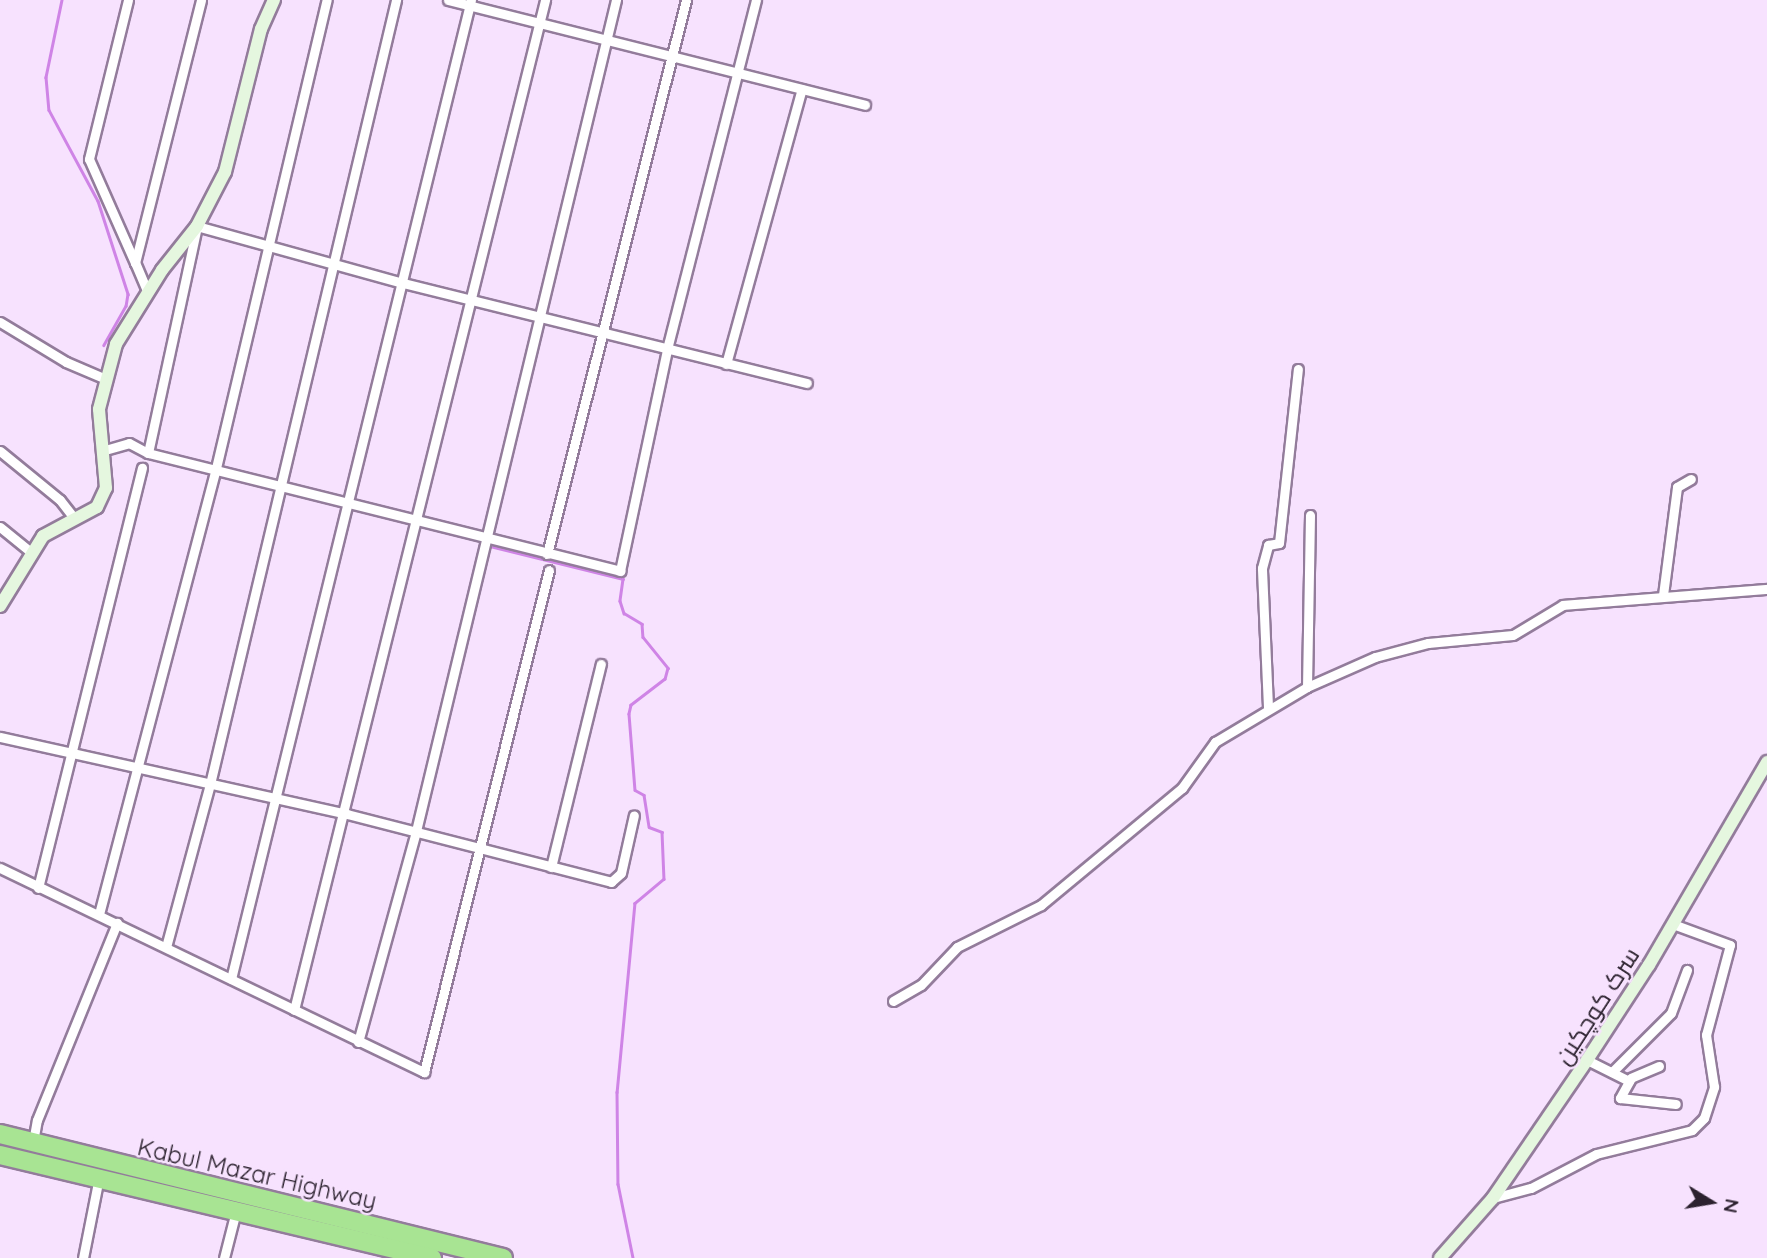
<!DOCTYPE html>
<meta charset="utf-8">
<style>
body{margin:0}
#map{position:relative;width:1767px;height:1258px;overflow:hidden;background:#f7e2fe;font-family:Quicksand,Cairo,sans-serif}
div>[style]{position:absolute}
.stream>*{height:2.5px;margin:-1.25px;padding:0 1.25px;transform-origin:1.25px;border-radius:1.25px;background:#cf84e6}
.roads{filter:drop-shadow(2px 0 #937c9b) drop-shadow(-2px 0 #937c9b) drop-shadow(0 2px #937c9b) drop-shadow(0 -2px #937c9b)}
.street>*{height:9px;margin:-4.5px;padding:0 4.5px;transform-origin:4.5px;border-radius:4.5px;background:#fff}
.secondary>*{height:12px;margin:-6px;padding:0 6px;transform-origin:6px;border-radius:6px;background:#e5f7df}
.highway>*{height:18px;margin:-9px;padding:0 9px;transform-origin:9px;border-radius:9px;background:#a8e493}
span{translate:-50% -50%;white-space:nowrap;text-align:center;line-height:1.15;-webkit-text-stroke:5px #f7e2fe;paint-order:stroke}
.street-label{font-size:24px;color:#2c222f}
.north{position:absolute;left:1676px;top:1167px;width:70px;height:70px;-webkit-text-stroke:5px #f7e2fe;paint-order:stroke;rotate:101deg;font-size:19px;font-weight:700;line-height:28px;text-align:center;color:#2c222f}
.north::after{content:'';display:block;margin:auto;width:24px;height:32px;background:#2c222f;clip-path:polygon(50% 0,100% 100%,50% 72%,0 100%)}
</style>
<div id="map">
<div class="stream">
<i style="left:62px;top:0;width:79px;rotate:101.7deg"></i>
<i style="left:46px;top:77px;width:33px;rotate:85deg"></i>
<i style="left:49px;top:110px;width:103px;rotate:61.7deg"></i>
<i style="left:98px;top:201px;width:98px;rotate:72.1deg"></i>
<i style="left:128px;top:294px;width:12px;rotate:99deg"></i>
<i style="left:126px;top:306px;width:45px;rotate:119.4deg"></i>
<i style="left:490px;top:546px;width:137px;rotate:13.9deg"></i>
<i style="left:623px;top:579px;width:22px;rotate:98deg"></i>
<i style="left:620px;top:601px;width:13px;rotate:72deg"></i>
<i style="left:624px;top:613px;width:21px;rotate:31deg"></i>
<i style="left:642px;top:624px;width:13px;rotate:86deg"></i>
<i style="left:643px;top:637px;width:40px;rotate:51deg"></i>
<i style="left:668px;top:668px;width:11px;rotate:105deg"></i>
<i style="left:665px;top:679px;width:43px;rotate:142.6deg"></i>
<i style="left:631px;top:705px;width:9px;rotate:103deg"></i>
<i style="left:629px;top:714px;width:76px;rotate:85.5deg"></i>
<i style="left:635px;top:790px;width:10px;rotate:29deg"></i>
<i style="left:644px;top:795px;width:32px;rotate:81deg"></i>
<i style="left:649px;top:827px;width:14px;rotate:21deg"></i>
<i style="left:662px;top:832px;width:47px;rotate:87.6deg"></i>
<i style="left:664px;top:879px;width:38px;rotate:140deg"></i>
<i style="left:635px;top:903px;width:190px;rotate:95.4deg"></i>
<i style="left:617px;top:1092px;width:92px;rotate:89.4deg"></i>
<i style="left:618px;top:1184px;width:76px;rotate:78.5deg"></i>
</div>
<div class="roads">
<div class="street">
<i style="left:128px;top:0;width:164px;rotate:103.8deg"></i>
<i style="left:89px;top:159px;width:114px;rotate:66.1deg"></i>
<i style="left:448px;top:0;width:430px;rotate:14.1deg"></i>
<i style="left:148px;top:293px;width:33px;rotate:-113deg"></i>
<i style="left:135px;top:263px;width:271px;rotate:-75.9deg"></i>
<i style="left:0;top:322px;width:77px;rotate:31.2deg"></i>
<i style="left:66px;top:362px;width:43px;rotate:23deg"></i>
<i style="left:726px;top:364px;width:285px;rotate:-74.6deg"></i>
<i style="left:105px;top:450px;width:25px;rotate:-16deg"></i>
<i style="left:129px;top:443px;width:21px;rotate:28deg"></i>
<i style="left:148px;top:453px;width:487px;rotate:14deg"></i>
<i style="left:620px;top:571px;width:227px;rotate:-78deg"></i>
<i style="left:667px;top:349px;width:360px;rotate:-75.7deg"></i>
<i style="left:0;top:451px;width:77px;rotate:39.2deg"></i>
<i style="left:60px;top:500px;width:23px;rotate:52deg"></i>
<i style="left:148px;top:453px;width:232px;rotate:-77.8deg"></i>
<i style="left:197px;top:226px;width:214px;rotate:15.5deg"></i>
<i style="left:403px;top:283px;width:416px;rotate:13.9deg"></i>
<i style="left:0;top:527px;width:40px;rotate:39deg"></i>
<i style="left:547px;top:554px;width:571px;rotate:-75.92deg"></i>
<i style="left:1663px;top:595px;width:109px;rotate:-82.6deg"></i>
<i style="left:1677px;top:487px;width:16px;rotate:-30deg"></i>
<i style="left:1307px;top:687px;width:172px;rotate:-89deg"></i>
<i style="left:1268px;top:707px;width:139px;rotate:-92.5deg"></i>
<i style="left:1262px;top:568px;width:24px;rotate:-75deg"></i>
<i style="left:1268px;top:545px;width:11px;rotate:-10deg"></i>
<i style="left:1279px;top:543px;width:175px;rotate:-83.8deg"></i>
<i style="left:0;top:737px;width:355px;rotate:12.5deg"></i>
<i style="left:347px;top:814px;width:273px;rotate:14.4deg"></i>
<i style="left:611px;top:882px;width:13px;rotate:-42deg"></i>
<i style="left:621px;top:873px;width:59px;rotate:-77.4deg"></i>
<i style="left:551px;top:867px;width:209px;rotate:-76.2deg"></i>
<i style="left:0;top:868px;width:471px;rotate:25.7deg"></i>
<i style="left:424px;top:1072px;width:517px;rotate:-76.02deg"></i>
<i style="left:38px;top:888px;width:433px;rotate:-76.1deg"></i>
<i style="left:99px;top:914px;width:461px;rotate:-75.3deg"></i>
<i style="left:216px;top:468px;width:481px;rotate:-76.7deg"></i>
<i style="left:166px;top:947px;width:169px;rotate:-74.9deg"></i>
<i style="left:210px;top:784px;width:806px;rotate:-76.65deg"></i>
<i style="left:231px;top:979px;width:1008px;rotate:-76.23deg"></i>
<i style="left:893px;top:1001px;width:32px;rotate:-30deg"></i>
<i style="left:921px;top:985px;width:52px;rotate:-46.5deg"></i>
<i style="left:957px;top:947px;width:94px;rotate:-26.6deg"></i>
<i style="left:1041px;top:905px;width:183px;rotate:-39.7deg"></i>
<i style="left:1182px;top:788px;width:57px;rotate:-54.3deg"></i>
<i style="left:1215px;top:742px;width:107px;rotate:-30.9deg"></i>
<i style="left:1307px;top:687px;width:74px;rotate:-23.8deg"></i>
<i style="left:1375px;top:657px;width:55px;rotate:-14.8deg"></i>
<i style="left:1428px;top:643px;width:85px;rotate:-5.4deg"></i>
<i style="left:1513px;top:635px;width:58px;rotate:-31deg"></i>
<i style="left:1563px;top:605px;width:205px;rotate:-4.5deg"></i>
<i style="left:294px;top:1010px;width:1041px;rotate:-76.04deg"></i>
<i style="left:358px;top:1042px;width:219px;rotate:-74.6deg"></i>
<i style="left:416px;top:831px;width:855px;rotate:-76.47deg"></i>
<i style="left:1587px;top:1060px;width:47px;rotate:26.6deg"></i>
<i style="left:1659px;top:1066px;width:30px;rotate:157deg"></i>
<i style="left:1631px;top:1078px;width:23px;rotate:119deg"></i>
<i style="left:1620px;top:1098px;width:56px;rotate:6.1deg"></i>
<i style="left:1612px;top:1072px;width:83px;rotate:-45deg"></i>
<i style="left:1671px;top:1013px;width:46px;rotate:-69.6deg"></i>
<i style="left:33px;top:1142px;width:22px;rotate:-80deg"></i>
<i style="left:37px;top:1120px;width:213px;rotate:-67.9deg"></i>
<i style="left:1493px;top:1198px;width:39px;rotate:-15deg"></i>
<i style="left:1531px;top:1188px;width:73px;rotate:-27.6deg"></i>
<i style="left:1596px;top:1154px;width:99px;rotate:-14deg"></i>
<i style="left:1692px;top:1130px;width:17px;rotate:-45deg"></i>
<i style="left:1704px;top:1118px;width:33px;rotate:-72deg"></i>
<i style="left:1714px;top:1087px;width:53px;rotate:-98.7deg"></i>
<i style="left:1706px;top:1035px;width:93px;rotate:-75.1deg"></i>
<i style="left:1730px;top:945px;width:61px;rotate:-159.8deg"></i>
<i style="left:83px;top:1258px;width:77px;rotate:-78.8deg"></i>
<i style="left:224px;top:1258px;width:49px;rotate:-75.7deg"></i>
</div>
<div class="secondary">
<i style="left:0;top:606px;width:82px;rotate:-58.4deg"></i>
<i style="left:43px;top:536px;width:61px;rotate:-28.2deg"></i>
<i style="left:97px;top:507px;width:21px;rotate:-65deg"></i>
<i style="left:106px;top:488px;width:79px;rotate:-95.1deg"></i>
<i style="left:99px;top:409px;width:67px;rotate:-75.3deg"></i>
<i style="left:116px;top:344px;width:87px;rotate:-58.1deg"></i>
<i style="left:162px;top:270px;width:56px;rotate:-51.5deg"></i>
<i style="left:197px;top:226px;width:61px;rotate:-62.6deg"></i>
<i style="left:225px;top:172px;width:147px;rotate:-75.9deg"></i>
<i style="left:261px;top:29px;width:32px;rotate:-66deg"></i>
<i style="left:1440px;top:1258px;width:80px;rotate:-48.5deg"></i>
<i style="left:1493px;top:1198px;width:167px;rotate:-55.7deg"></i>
<i style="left:1587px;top:1060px;width:113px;rotate:-56.9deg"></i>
<i style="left:1649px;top:965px;width:235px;rotate:-59.8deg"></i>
</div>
<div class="highway">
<i style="left:0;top:1134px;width:518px;rotate:13.85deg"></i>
<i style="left:0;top:1155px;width:444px;rotate:13.4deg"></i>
</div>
</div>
<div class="street-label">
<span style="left:1597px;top:1006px;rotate:-57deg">سرک کوچکین</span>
<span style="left:257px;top:1174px;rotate:13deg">Kabul Mazar Highway</span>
</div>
<div class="north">N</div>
</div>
